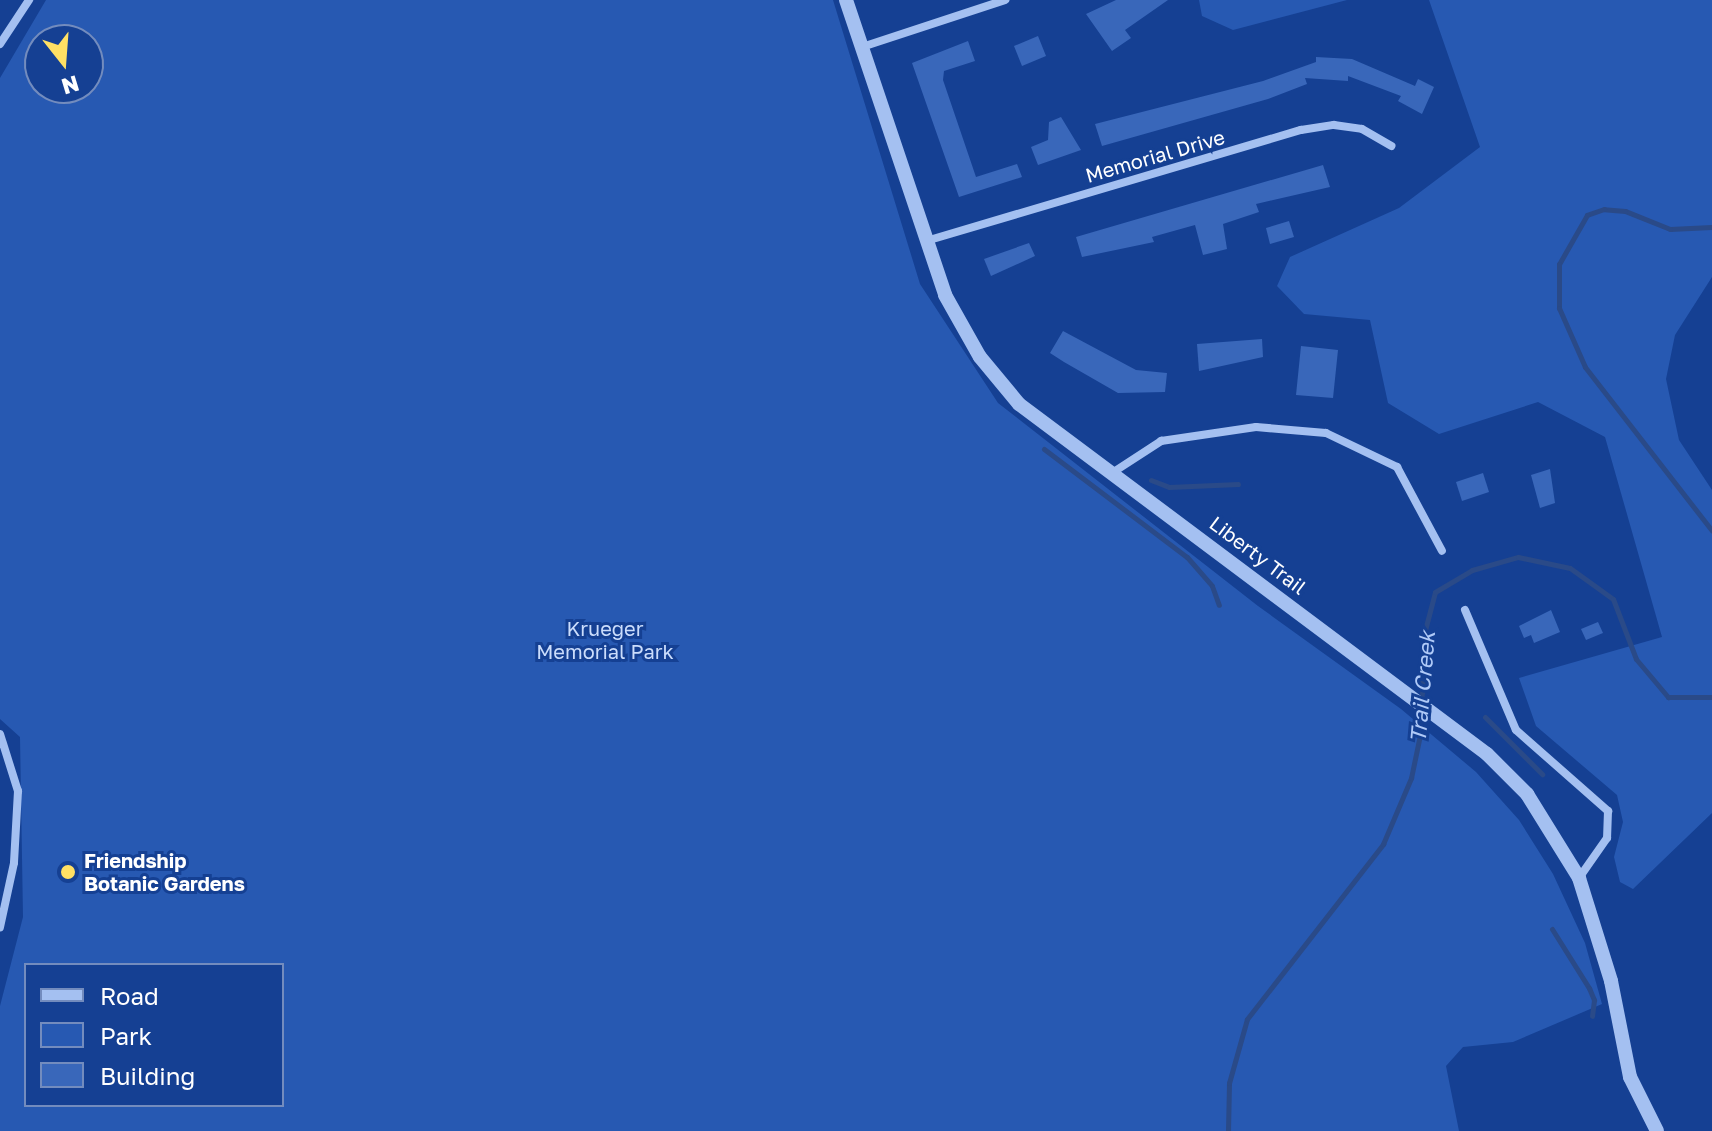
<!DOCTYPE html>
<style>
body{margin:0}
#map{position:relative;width:1712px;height:1131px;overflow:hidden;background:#154093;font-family:"Golos Text",sans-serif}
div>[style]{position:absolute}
.green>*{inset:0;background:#2759b2}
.stream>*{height:5px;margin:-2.5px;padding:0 2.5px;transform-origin:2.5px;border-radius:2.5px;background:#2a4a88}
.building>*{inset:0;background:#3967ba}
.minor>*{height:8px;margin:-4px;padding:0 4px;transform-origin:4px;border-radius:4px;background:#a4c0f1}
.tertiary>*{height:14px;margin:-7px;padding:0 7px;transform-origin:7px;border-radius:7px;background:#a4c0f1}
.dots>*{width:22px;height:22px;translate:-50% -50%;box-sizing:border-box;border:4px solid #154093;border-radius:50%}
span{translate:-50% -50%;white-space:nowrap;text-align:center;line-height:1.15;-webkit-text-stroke:6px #154093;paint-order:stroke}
.street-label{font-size:20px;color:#fff}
.park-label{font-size:20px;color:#cbddfc}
.poi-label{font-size:20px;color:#fff;font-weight:700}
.left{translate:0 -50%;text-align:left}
.water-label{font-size:22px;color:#b0caf8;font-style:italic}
.legend{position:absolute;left:24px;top:963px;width:260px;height:144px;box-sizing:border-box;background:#154093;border:2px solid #738cbe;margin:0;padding:10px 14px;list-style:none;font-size:24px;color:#fff}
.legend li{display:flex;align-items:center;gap:16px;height:40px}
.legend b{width:40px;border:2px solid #738cbe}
.north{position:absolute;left:24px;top:24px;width:80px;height:80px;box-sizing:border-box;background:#154093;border:2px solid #738cbe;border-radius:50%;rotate:163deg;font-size:22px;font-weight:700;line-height:32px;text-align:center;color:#fff}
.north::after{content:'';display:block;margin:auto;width:28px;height:36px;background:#ffe064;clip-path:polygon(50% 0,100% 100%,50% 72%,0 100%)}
</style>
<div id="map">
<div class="green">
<i style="clip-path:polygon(evenodd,46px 0,833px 0,920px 284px,998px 403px,1258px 606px,1401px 709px,1476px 772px,1519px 820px,1553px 874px,1585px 943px,1602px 1004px,1513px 1042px,1463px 1047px,1446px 1066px,1459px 1131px,0 1131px,0 1006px,23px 917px,20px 737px,0 719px,0 78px,46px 0,40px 40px,88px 40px,88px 88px,40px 88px,40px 40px,46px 0,26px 965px,282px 965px,282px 1105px,26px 1105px,26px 965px)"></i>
<i style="clip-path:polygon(1199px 0,1347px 0,1233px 30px,1202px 16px)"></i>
<i style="clip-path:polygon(1429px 0,1712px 0,1712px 277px,1675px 335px,1666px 379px,1679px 440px,1712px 490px,1712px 813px,1633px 889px,1620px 882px,1614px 857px,1623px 822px,1617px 795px,1536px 726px,1519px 678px,1662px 637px,1605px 437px,1538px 402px,1439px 434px,1388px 403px,1370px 320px,1304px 314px,1277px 286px,1290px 257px,1399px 208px,1480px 147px)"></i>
</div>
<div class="stream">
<i style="left:1712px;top:227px;width:42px;rotate:177.3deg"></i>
<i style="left:1670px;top:229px;width:48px;rotate:-158.2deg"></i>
<i style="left:1625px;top:211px;width:21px;rotate:-175deg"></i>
<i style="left:1604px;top:209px;width:18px;rotate:161deg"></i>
<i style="left:1587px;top:215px;width:56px;rotate:119.7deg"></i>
<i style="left:1559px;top:264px;width:44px;rotate:90deg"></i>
<i style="left:1559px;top:308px;width:64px;rotate:66.2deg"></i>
<i style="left:1585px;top:367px;width:207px;rotate:52.2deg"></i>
<i style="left:1044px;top:449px;width:179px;rotate:37.1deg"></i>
<i style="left:1187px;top:557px;width:38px;rotate:49deg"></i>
<i style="left:1212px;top:586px;width:20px;rotate:70deg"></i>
<i style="left:1151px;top:480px;width:19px;rotate:21deg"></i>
<i style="left:1169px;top:487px;width:69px;rotate:-2.5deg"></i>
<i style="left:1485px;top:717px;width:81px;rotate:45deg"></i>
<i style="left:1552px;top:929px;width:70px;rotate:57.9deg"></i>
<i style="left:1589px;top:988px;width:13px;rotate:67deg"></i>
<i style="left:1594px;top:1000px;width:16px;rotate:97deg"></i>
<i style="left:1228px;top:1131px;width:48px;rotate:-88.8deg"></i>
<i style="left:1229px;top:1083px;width:66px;rotate:-74.3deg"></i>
<i style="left:1247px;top:1019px;width:222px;rotate:-52.1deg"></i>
<i style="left:1383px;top:844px;width:72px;rotate:-67deg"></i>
<i style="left:1411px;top:778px;width:49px;rotate:-78.2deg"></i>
<i style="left:1421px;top:730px;width:96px;rotate:-88.2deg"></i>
<i style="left:1424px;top:634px;width:43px;rotate:-75.3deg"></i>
<i style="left:1435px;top:592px;width:43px;rotate:-30.7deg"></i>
<i style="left:1472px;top:570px;width:48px;rotate:-15.8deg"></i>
<i style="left:1518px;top:557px;width:53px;rotate:11.9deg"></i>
<i style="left:1570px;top:568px;width:53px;rotate:35.8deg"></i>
<i style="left:1613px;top:599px;width:64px;rotate:69deg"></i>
<i style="left:1636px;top:659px;width:50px;rotate:49.9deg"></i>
<i style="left:1668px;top:697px;width:44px"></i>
</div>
<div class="building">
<i style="clip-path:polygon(1116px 0,1168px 0,1125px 30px,1131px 38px,1112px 51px,1086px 14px)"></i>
<i style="clip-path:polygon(1038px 36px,1046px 56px,1022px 66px,1014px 46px)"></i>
<i style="clip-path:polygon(968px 41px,975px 61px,944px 71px,943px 80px,976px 177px,1017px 164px,1022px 177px,959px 197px,912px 63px)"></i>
<i style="clip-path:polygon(1316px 57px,1352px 59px,1415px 86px,1418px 79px,1434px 87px,1422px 114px,1398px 101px,1401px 96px,1348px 76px,1348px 81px,1305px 78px,1307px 84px,1268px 99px,1102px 146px,1095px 124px,1263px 81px,1316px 62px)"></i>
<i style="clip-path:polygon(1061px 117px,1081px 150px,1038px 165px,1031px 147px,1048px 140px,1049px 122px)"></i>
<i style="clip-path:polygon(1323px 165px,1330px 187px,1256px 204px,1259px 212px,1223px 224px,1227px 249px,1203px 255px,1195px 225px,1152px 237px,1154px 242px,1082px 257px,1076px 237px)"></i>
<i style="clip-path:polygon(1289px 221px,1294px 237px,1270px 244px,1266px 228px)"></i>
<i style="clip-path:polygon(1029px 243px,1035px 256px,991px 276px,984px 259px)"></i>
<i style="clip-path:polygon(1063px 331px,1136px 370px,1167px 373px,1165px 392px,1118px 393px,1064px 362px,1050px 353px)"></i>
<i style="clip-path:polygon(1262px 339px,1263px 357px,1199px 371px,1197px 344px)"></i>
<i style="clip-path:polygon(1301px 346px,1338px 350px,1333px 398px,1296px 395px)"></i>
<i style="clip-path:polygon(1550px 469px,1555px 503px,1540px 508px,1531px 475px)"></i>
<i style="clip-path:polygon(1483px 473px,1489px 492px,1462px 501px,1456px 482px)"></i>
<i style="clip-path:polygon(1551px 610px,1560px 632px,1534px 643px,1531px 635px,1524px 638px,1519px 626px)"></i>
<i style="clip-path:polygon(1598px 622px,1603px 633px,1586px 640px,1581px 629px)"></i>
</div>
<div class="minor">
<i style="left:0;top:44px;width:53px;rotate:-56.6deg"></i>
<i style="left:862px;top:47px;width:151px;rotate:-18.2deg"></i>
<i style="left:926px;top:241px;width:391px;rotate:-16.5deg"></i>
<i style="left:1301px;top:130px;width:33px;rotate:-9deg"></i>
<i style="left:1334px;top:125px;width:28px;rotate:8deg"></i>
<i style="left:1362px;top:129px;width:34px;rotate:30deg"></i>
<i style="left:1112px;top:473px;width:59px;rotate:-33.1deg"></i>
<i style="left:1161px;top:441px;width:96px;rotate:-8.4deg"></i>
<i style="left:1256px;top:427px;width:70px;rotate:4.9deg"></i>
<i style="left:1326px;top:433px;width:79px;rotate:25.6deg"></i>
<i style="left:1397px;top:467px;width:95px;rotate:61.8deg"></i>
<i style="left:1465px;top:610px;width:130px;rotate:67deg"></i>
<i style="left:1516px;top:730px;width:123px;rotate:41.4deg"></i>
<i style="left:1608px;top:811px;width:27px;rotate:92deg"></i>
<i style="left:1607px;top:838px;width:49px;rotate:125deg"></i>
<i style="left:0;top:734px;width:60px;rotate:72.5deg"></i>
<i style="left:18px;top:791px;width:72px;rotate:93.2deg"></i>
<i style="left:14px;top:863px;width:66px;rotate:102.3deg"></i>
</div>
<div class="tertiary">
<i style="left:846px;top:0;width:311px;rotate:71.4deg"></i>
<i style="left:945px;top:295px;width:71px;rotate:60.6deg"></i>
<i style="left:980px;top:357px;width:61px;rotate:50.3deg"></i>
<i style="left:1019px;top:404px;width:584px;rotate:36.79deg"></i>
<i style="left:1487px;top:754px;width:57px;rotate:45deg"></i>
<i style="left:1527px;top:794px;width:99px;rotate:58.2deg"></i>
<i style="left:1579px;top:878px;width:108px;rotate:72.7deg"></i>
<i style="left:1611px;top:981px;width:98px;rotate:78.8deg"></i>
<i style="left:1630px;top:1077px;width:60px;rotate:63.4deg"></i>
</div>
<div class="dots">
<i style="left:68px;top:872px;background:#ffe064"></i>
</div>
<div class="street-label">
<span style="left:1155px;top:156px;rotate:-16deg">Memorial Drive</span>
<span style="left:1258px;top:555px;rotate:37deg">Liberty Trail</span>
</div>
<div class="park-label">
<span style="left:605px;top:640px">Krueger<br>Memorial Park</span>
</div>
<div class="poi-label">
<span class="left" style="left:84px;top:872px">Friendship<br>Botanic Gardens</span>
</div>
<div class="water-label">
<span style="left:1422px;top:687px;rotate:-85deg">Trail Creek</span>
</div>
<ul class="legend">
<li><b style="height:10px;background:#a4c0f1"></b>Road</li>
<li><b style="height:22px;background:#2759b2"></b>Park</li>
<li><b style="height:22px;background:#3967ba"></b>Building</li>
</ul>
<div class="north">N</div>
</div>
